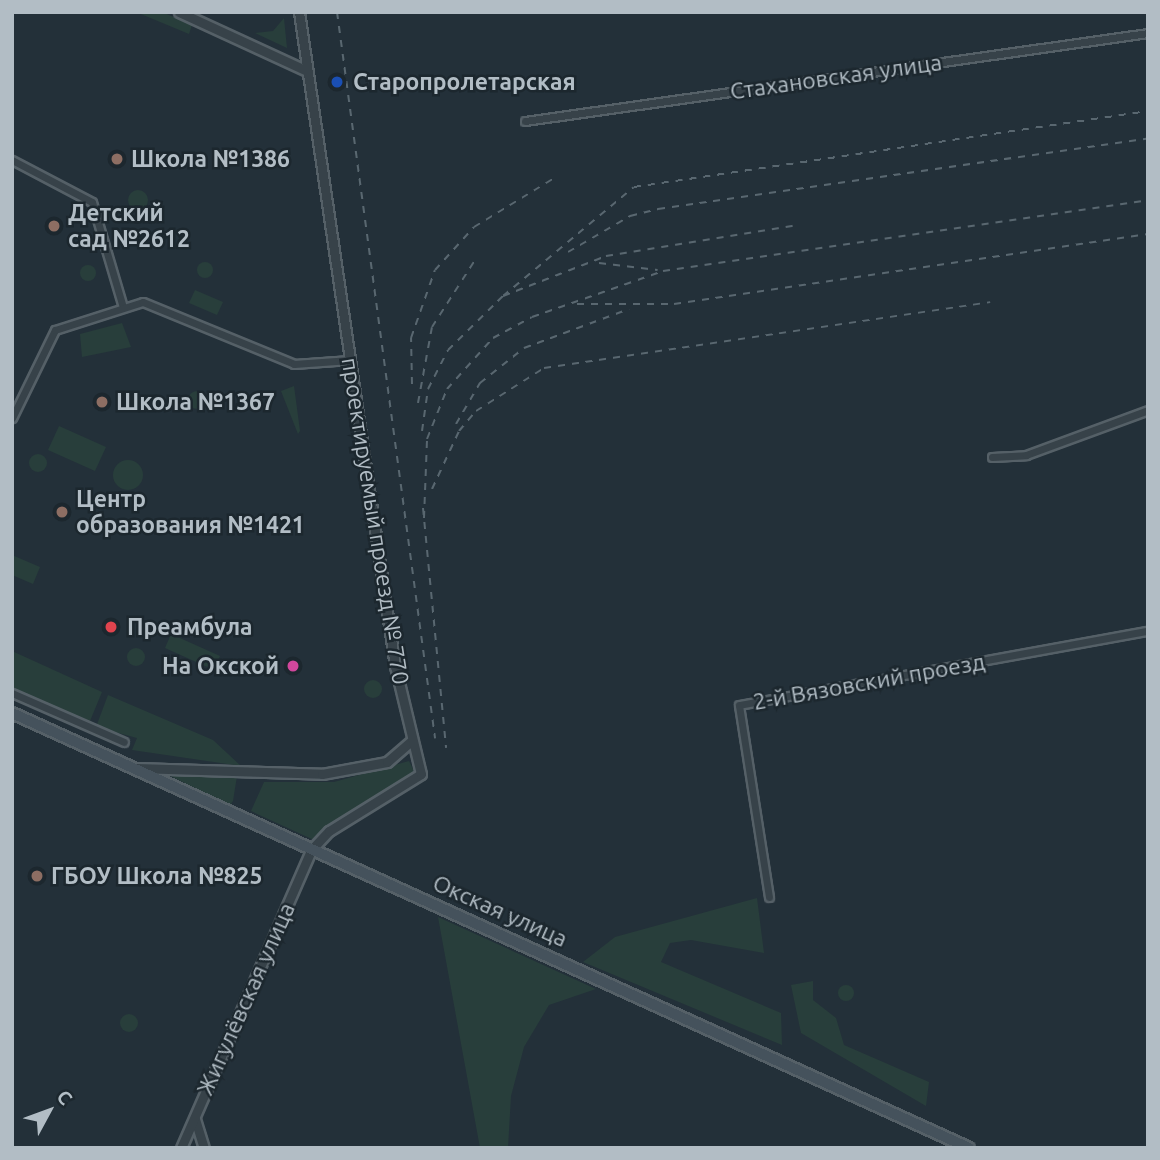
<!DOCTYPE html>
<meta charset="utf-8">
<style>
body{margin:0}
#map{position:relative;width:1160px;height:1160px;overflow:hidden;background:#233039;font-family:Ubuntu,sans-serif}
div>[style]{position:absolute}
.green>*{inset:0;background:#283e3b}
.round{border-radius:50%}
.roads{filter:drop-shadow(2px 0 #556067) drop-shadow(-2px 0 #556067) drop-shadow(0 2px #556067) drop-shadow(0 -2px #556067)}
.minor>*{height:7px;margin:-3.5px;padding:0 3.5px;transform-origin:3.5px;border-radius:3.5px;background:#374249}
.tertiary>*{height:9px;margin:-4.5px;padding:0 4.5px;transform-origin:4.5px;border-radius:4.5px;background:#374249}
.secondary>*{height:10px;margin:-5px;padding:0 5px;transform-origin:5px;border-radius:5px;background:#45525c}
.rail>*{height:2px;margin-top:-1px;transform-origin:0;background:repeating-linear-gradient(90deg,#596770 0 7px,transparent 0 14px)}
.dots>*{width:19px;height:19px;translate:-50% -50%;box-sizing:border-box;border:4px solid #1c272e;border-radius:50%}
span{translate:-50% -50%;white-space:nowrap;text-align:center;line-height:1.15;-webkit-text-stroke:5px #1c272e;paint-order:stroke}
.street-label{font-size:23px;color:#b2bdc5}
.poi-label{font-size:23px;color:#b2bdc5;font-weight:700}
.left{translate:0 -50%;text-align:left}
.right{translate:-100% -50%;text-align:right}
.frame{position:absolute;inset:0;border:14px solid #b2bdc5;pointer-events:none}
.north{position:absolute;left:14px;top:1076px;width:70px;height:70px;-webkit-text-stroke:5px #1c272e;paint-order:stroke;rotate:49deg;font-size:19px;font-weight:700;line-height:28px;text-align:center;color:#b2bdc5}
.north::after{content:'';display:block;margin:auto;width:24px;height:32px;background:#b2bdc5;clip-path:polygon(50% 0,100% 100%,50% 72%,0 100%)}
</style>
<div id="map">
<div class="green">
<i style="clip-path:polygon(136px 12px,162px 12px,192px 25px,189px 34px)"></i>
<i style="clip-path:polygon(284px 18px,287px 48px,255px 33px,273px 31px)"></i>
<i class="round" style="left:128px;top:190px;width:20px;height:20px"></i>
<i class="round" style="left:197px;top:262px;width:16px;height:16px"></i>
<i class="round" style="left:80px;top:265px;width:16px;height:16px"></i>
<i style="clip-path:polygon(195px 290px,223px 302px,217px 315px,189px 303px)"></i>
<i style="clip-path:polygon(122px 323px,131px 347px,82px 357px,80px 334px)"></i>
<i style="clip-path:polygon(294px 386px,300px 431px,298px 434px,281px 391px)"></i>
<i class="round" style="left:188px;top:391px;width:18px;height:18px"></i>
<i style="clip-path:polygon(59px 426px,106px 447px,95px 471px,48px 450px)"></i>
<i class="round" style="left:29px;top:454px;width:18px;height:18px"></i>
<i class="round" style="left:113px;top:460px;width:30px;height:30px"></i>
<i style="clip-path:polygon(12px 555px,40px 567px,33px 584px,12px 575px)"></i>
<i style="clip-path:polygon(171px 634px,220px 656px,214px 670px,165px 648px)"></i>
<i class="round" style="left:127px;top:648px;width:18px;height:18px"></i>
<i style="clip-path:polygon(12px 651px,102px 692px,90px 721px,12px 689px)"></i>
<i class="round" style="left:364px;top:680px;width:18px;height:18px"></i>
<i style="clip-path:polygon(108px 695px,213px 740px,241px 766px,132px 750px,137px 738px,96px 727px)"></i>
<i style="clip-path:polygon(409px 761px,416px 775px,314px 840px,251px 811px,264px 782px,334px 782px)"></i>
<i style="clip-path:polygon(160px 771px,237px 776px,233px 801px,230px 805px)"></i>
<i style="clip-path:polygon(757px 898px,764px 953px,691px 940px,670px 943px,661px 962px,781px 1013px,782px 1045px,583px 962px,615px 937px)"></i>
<i style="clip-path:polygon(438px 917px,596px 989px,549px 1005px,524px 1047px,511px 1096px,508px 1148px,480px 1148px)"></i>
<i style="clip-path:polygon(813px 981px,813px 1000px,836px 1018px,844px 1045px,929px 1082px,926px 1106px,801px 1033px,791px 985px)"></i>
<i class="round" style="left:838px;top:985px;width:16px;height:16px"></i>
<i class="round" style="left:120px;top:1014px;width:18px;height:18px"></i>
</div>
<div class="roads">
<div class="minor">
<i style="left:525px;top:121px;width:629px;rotate:-8.04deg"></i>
<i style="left:12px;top:160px;width:90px;rotate:27.7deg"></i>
<i style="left:92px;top:202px;width:109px;rotate:73.6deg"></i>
<i style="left:12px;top:418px;width:98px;rotate:-64deg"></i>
<i style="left:55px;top:330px;width:92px;rotate:-17.7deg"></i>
<i style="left:143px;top:302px;width:163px;rotate:22.3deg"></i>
<i style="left:294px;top:364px;width:56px;rotate:-4.1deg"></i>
<i style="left:992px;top:457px;width:34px;rotate:-3deg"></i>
<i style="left:1026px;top:455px;width:130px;rotate:-20.2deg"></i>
<i style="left:12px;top:693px;width:122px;rotate:23.6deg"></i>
<i style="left:769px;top:897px;width:194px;rotate:-98.9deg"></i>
<i style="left:739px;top:705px;width:416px;rotate:-10.3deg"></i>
</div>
<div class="tertiary">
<i style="left:179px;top:12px;width:141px;rotate:24.7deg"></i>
<i style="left:136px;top:768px;width:186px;rotate:1.8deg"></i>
<i style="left:322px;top:774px;width:66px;rotate:-10.5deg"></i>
<i style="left:387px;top:762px;width:33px;rotate:-41deg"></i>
<i style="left:195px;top:1119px;width:30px;rotate:73deg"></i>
<i style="left:181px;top:1148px;width:325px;rotate:-66.4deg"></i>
<i style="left:311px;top:850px;width:26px;rotate:-47deg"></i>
<i style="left:329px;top:831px;width:108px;rotate:-31.8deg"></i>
<i style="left:421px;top:774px;width:111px;rotate:-103.5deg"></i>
<i style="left:395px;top:666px;width:661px;rotate:-98.35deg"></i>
</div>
<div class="secondary">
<i style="left:12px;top:713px;width:1051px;rotate:24.44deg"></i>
</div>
</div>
<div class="rail">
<i style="left:337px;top:12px;width:733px;rotate:82.31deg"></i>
<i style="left:568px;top:252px;width:72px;rotate:-30.1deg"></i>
<i style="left:630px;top:216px;width:29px;rotate:-14deg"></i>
<i style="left:658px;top:209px;width:495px;rotate:-8.2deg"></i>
<i style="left:599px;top:263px;width:59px;rotate:6.8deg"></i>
<i style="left:503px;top:296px;width:170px;rotate:-39.8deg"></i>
<i style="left:634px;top:187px;width:520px;rotate:-8.41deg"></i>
<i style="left:577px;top:304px;width:97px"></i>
<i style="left:674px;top:304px;width:479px;rotate:-8.4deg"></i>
<i style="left:412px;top:384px;width:46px;rotate:-91.2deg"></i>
<i style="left:411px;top:338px;width:72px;rotate:-70.6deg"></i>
<i style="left:435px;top:270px;width:58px;rotate:-47.8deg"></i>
<i style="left:474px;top:227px;width:96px;rotate:-31.4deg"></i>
<i style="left:418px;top:403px;width:77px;rotate:-79.6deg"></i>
<i style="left:432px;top:327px;width:80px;rotate:-57.3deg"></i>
<i style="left:456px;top:424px;width:48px;rotate:-59.7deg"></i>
<i style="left:480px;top:383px;width:56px;rotate:-38.5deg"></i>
<i style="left:524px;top:348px;width:112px;rotate:-20.4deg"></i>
<i style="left:422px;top:431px;width:42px;rotate:-81.9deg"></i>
<i style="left:428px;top:389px;width:44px;rotate:-62.9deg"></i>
<i style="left:448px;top:350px;width:77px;rotate:-44.5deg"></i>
<i style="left:503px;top:296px;width:110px;rotate:-21.2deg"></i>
<i style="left:606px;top:256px;width:193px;rotate:-9.2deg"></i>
<i style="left:432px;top:489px;width:64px;rotate:-65deg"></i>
<i style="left:459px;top:431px;width:26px;rotate:-50deg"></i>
<i style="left:476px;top:411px;width:80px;rotate:-32.3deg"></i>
<i style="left:544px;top:368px;width:451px;rotate:-8.4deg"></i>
<i style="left:423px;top:508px;width:241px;rotate:84.5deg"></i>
<i style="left:424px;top:518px;width:79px;rotate:-87.8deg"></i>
<i style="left:427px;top:439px;width:54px;rotate:-68.2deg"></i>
<i style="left:447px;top:389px;width:69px;rotate:-48deg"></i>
<i style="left:493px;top:338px;width:44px;rotate:-28.3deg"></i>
<i style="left:532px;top:317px;width:139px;rotate:-19.3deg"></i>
<i style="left:663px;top:271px;width:490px;rotate:-8.3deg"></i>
</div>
<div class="dots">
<i style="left:337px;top:82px;background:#1a4fb4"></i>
<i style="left:117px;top:159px;background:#8d6e63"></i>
<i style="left:54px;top:226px;background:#8d6e63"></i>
<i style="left:102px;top:402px;background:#8d6e63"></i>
<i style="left:62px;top:512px;background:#8d6e63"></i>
<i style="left:111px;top:627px;background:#e0444e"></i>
<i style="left:293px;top:666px;background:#d1479c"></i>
<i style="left:37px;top:876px;background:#8d6e63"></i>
</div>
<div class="street-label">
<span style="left:836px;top:77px;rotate:-8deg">Стахановская улица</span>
<span style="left:375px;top:521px;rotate:81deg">проектируемый проезд № 770</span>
<span style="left:869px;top:682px;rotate:-10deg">2-й Вязовский проезд</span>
<span style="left:500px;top:911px;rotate:24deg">Окская улица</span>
<span style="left:246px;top:999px;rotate:-66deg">Жигулёвская улица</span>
</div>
<div class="poi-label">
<span class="left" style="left:353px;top:82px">Старопролетарская</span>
<span class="left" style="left:131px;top:159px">Школа №1386</span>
<span class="left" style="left:68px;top:226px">Детский<br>сад №2612</span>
<span class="left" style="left:116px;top:402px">Школа №1367</span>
<span class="left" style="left:76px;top:512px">Центр<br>образования №1421</span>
<span class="left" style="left:127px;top:627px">Преамбула</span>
<span class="right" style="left:279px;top:666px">На Окской</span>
<span class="left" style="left:51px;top:876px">ГБОУ Школа №825</span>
</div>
<div class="frame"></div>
<div class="north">С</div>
</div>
